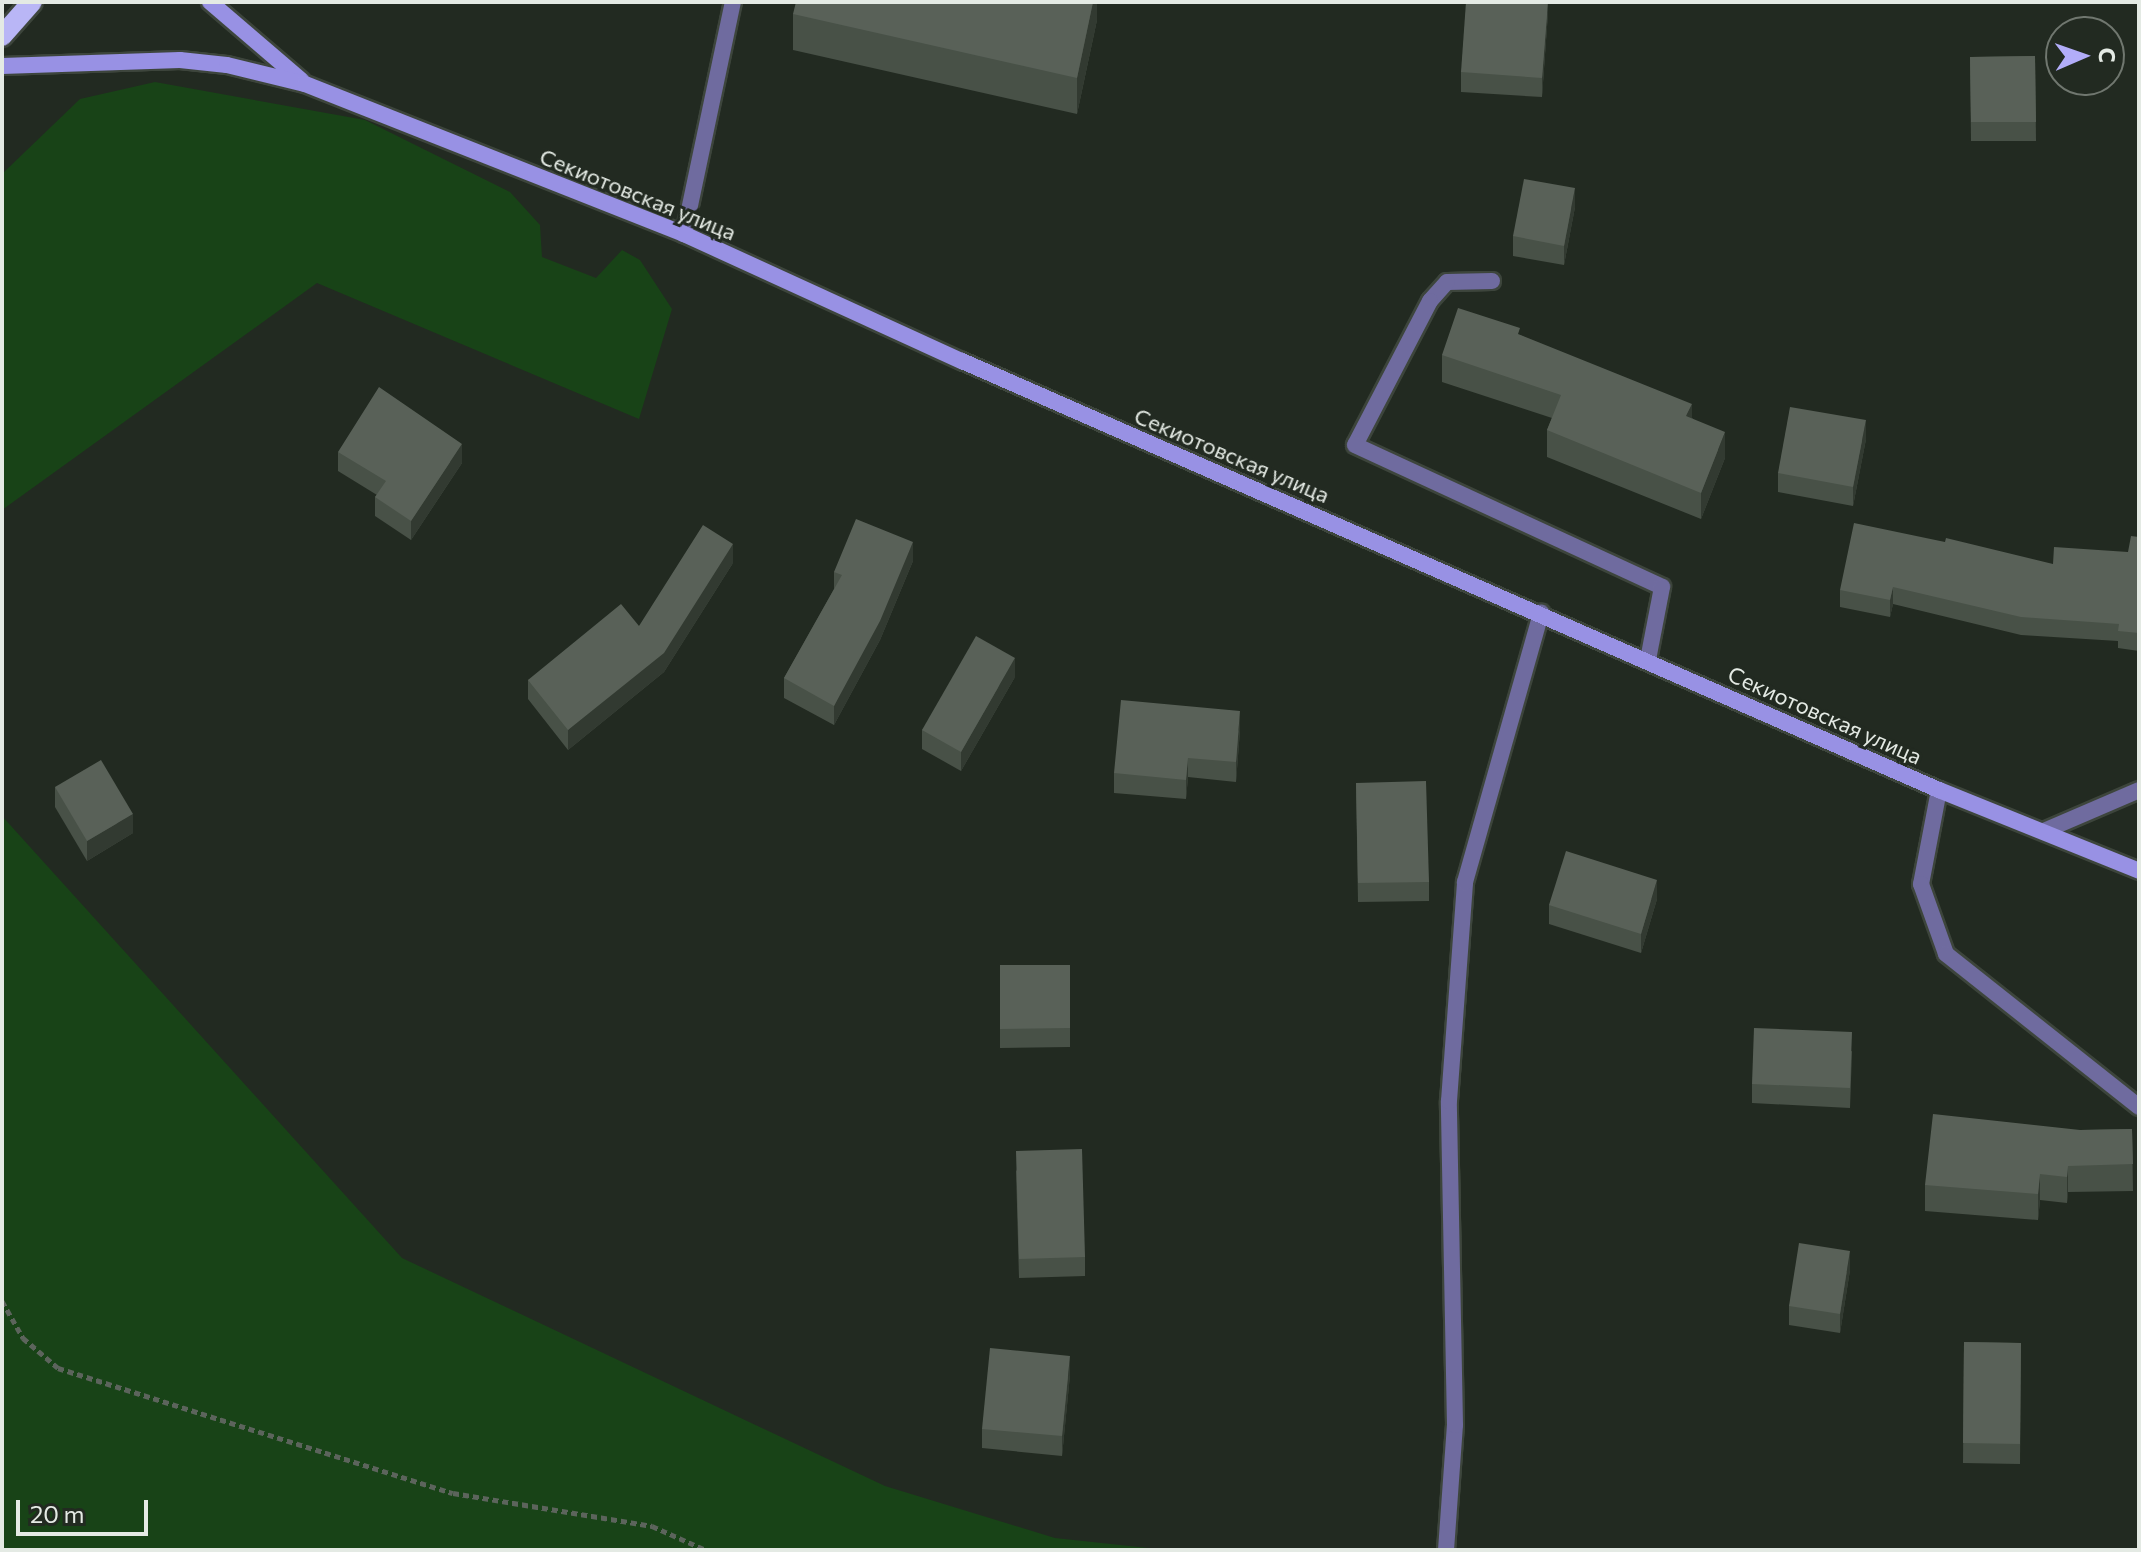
<!DOCTYPE html>
<meta charset="utf-8">
<style>
body{margin:0}
#map{position:relative;width:2141px;height:1552px;overflow:hidden;background:#222a21;font-family:Commissioner,sans-serif}
div>[style]{position:absolute}
.green>*{inset:0;background:#184317}
.path>*{height:5px;margin-top:-2.5px;transform-origin:0;background:repeating-linear-gradient(90deg,#5c645c 0 6px,transparent 0 10px)}
.roads{filter:drop-shadow(2px 0 #3d453c) drop-shadow(-2px 0 #3d453c) drop-shadow(0 2px #3d453c) drop-shadow(0 -2px #3d453c)}
.lane>*{height:16px;margin:-8px;padding:0 8px;transform-origin:8px;border-radius:8px;background:#6f6b9f}
.street>*{height:16px;margin:-8px;padding:0 8px;transform-origin:8px;border-radius:8px;background:#6f6b9f}
.secondary>*{height:16px;margin:-8px;padding:0 8px;transform-origin:8px;border-radius:8px;background:#9891e4}
.primary>*{height:20px;margin:-10px;padding:0 10px;transform-origin:10px;border-radius:10px;background:#b9b6f6}
.wall>*{inset:0;background:#485147}
.shaded-wall>*{inset:0;background:#323a31}
.building>*{inset:0;background:#596158}
span{translate:-50% -50%;white-space:nowrap;text-align:center;line-height:1.15;-webkit-text-stroke:6px #222a21;paint-order:stroke}
.street-label{font-size:22px;color:#e4eae4}
.frame{position:absolute;inset:0;border:4px solid #e4eae4;pointer-events:none}
.north{position:absolute;left:2045px;top:16px;width:80px;height:80px;box-sizing:border-box;background:#222a21;border:2px solid #70776f;border-radius:50%;rotate:88deg;font-size:22px;font-weight:700;line-height:32px;text-align:center;color:#e4eae4}
.north::after{content:'';display:block;margin:auto;width:28px;height:36px;background:#b2adf9;clip-path:polygon(50% 0,100% 100%,50% 72%,0 100%)}
.scale{position:absolute;left:16px;top:1500px;width:132px;height:36px;box-sizing:border-box;border:4px solid #e4eae4;border-top:0;padding-left:10px;font-size:24px;line-height:28px;white-space:nowrap;color:#e4eae4;-webkit-text-stroke:6px #222a21;paint-order:stroke}
</style>
<div id="map">
<div class="green">
<i style="clip-path:polygon(155px 82px,365px 120px,510px 192px,540px 225px,542px 257px,596px 278px,622px 250px,640px 260px,672px 309px,639px 419px,317px 283px,2px 510px,2px 174px,80px 99px)"></i>
<i style="clip-path:polygon(2px 816px,402px 1258px,885px 1486px,1055px 1538px,1167px 1550px,2px 1550px)"></i>
</div>
<div class="path">
<i style="left:2px;top:1301px;width:43px;rotate:60.4deg"></i>
<i style="left:23px;top:1338px;width:46px;rotate:40.6deg"></i>
<i style="left:58px;top:1368px;width:414px;rotate:17.6deg"></i>
<i style="left:453px;top:1493px;width:202px;rotate:9.4deg"></i>
<i style="left:652px;top:1526px;width:59px;rotate:24deg"></i>
</div>
<div class="roads">
<div class="lane">
<i style="left:1492px;top:281px;width:45px;rotate:178.7deg"></i>
<i style="left:1447px;top:282px;width:25px;rotate:132deg"></i>
<i style="left:1430px;top:301px;width:162px;rotate:117.5deg"></i>
<i style="left:1355px;top:445px;width:338px;rotate:24.8deg"></i>
<i style="left:1662px;top:587px;width:74px;rotate:100.9deg"></i>
<i style="left:1939px;top:790px;width:96px;rotate:100.8deg"></i>
<i style="left:1921px;top:884px;width:74px;rotate:70.3deg"></i>
<i style="left:1946px;top:954px;width:246px;rotate:38.4deg"></i>
</div>
<div class="street">
<i style="left:684px;top:234px;width:237px;rotate:-78.1deg"></i>
<i style="left:2044px;top:831px;width:103px;rotate:-23.3deg"></i>
<i style="left:1446px;top:1550px;width:125px;rotate:-85.9deg"></i>
<i style="left:1455px;top:1425px;width:324px;rotate:-91.1deg"></i>
<i style="left:1449px;top:1101px;width:220px;rotate:-85.8deg"></i>
<i style="left:1465px;top:882px;width:280px;rotate:-74.2deg"></i>
</div>
<div class="secondary">
<i style="left:210px;top:2px;width:120px;rotate:40.6deg"></i>
<i style="left:2px;top:66px;width:178px;rotate:-1.9deg"></i>
<i style="left:180px;top:60px;width:47px;rotate:6.1deg"></i>
<i style="left:227px;top:65px;width:80px;rotate:13.7deg"></i>
<i style="left:305px;top:84px;width:408px;rotate:21.6deg"></i>
<i style="left:684px;top:234px;width:306px;rotate:24.6deg"></i>
<i style="left:962px;top:361px;width:1067px;rotate:23.71deg"></i>
<i style="left:1939px;top:790px;width:216px;rotate:22deg"></i>
</div>
<div class="primary">
<i style="left:2px;top:36px;width:45px;rotate:-48.6deg"></i>
</div>
</div>
<div class="wall">
<i style="clip-path:polygon(1097px 2px,1097px 20px,1077px 114px,793px 50px,793px 14px)"></i>
<i style="clip-path:polygon(1548px 13px,1542px 97px,1461px 92px,1461px 72px)"></i>
<i style="clip-path:polygon(2035px 56px,2036px 141px,1971px 141px,1970px 57px)"></i>
<i style="clip-path:polygon(1575px 207px,1564px 265px,1513px 256px,1513px 236px)"></i>
<i style="clip-path:polygon(1520px 335px,1692px 418px,1725px 458px,1701px 519px,1547px 457px,1547px 430px,1552px 418px,1442px 382px,1442px 355px)"></i>
<i style="clip-path:polygon(1866px 439px,1853px 506px,1778px 492px,1778px 473px)"></i>
<i style="clip-path:polygon(338px 452px,462px 463px,411px 540px,375px 516px,375px 497px,377px 495px,338px 471px)"></i>
<i style="clip-path:polygon(2139px 537px,2139px 651px,2118px 648px,2118px 641px,2021px 635px,1893px 604px,1890px 617px,1840px 607px,1840px 590px,2053px 564px,2128px 552px)"></i>
<i style="clip-path:polygon(913px 561px,880px 640px,834px 725px,784px 698px,784px 678px,834px 589px,834px 572px)"></i>
<i style="clip-path:polygon(733px 563px,664px 672px,568px 750px,528px 699px,528px 680px,639px 626px)"></i>
<i style="clip-path:polygon(1015px 677px,961px 771px,922px 749px,922px 730px)"></i>
<i style="clip-path:polygon(1240px 730px,1236px 782px,1188px 777px,1186px 799px,1114px 793px,1114px 773px)"></i>
<i style="clip-path:polygon(1356px 783px,1429px 882px,1429px 901px,1358px 902px)"></i>
<i style="clip-path:polygon(55px 787px,133px 833px,87px 861px,55px 807px)"></i>
<i style="clip-path:polygon(1657px 899px,1641px 953px,1549px 924px,1549px 905px)"></i>
<i style="clip-path:polygon(1000px 965px,1070px 965px,1070px 1047px,1000px 1048px)"></i>
<i style="clip-path:polygon(1852px 1051px,1850px 1108px,1752px 1103px,1752px 1084px)"></i>
<i style="clip-path:polygon(2132px 1129px,2133px 1191px,2068px 1192px,2067px 1203px,2040px 1200px,2038px 1220px,1925px 1211px,1925px 1185px,2080px 1130px)"></i>
<i style="clip-path:polygon(1016px 1170px,1085px 1257px,1085px 1276px,1019px 1278px)"></i>
<i style="clip-path:polygon(1850px 1270px,1840px 1333px,1789px 1325px,1789px 1306px)"></i>
<i style="clip-path:polygon(1964px 1342px,2021px 1343px,2020px 1464px,1963px 1463px)"></i>
<i style="clip-path:polygon(1070px 1375px,1062px 1456px,982px 1448px,982px 1429px)"></i>
</div>
<div class="shaded-wall">
<i style="clip-path:polygon(1093px 2px,1097px 2px,1097px 20px,1077px 114px,1077px 78px)"></i>
<i style="clip-path:polygon(1548px 2px,1548px 13px,1542px 97px,1542px 78px)"></i>
<i style="clip-path:polygon(1575px 188px,1575px 207px,1564px 265px,1564px 246px)"></i>
<i style="clip-path:polygon(1692px 404px,1692px 431px,1686px 416px)"></i>
<i style="clip-path:polygon(1866px 420px,1866px 439px,1853px 506px,1853px 487px)"></i>
<i style="clip-path:polygon(1725px 432px,1725px 458px,1701px 519px,1701px 493px)"></i>
<i style="clip-path:polygon(462px 444px,462px 463px,411px 540px,411px 521px)"></i>
<i style="clip-path:polygon(913px 542px,913px 561px,880px 640px,834px 725px,834px 706px)"></i>
<i style="clip-path:polygon(733px 544px,733px 563px,664px 672px,568px 750px,568px 730px)"></i>
<i style="clip-path:polygon(1893px 587px,1893px 604px,1890px 617px,1890px 600px)"></i>
<i style="clip-path:polygon(1015px 658px,1015px 677px,961px 771px,961px 752px)"></i>
<i style="clip-path:polygon(1240px 711px,1240px 730px,1236px 782px,1236px 762px)"></i>
<i style="clip-path:polygon(1188px 758px,1188px 777px,1186px 799px,1186px 780px)"></i>
<i style="clip-path:polygon(133px 814px,133px 833px,87px 861px,87px 841px)"></i>
<i style="clip-path:polygon(1657px 880px,1657px 899px,1641px 953px,1641px 934px)"></i>
<i style="clip-path:polygon(2068px 1166px,2068px 1192px,2067px 1203px,2067px 1177px)"></i>
<i style="clip-path:polygon(2040px 1174px,2040px 1200px,2038px 1220px,2038px 1194px)"></i>
<i style="clip-path:polygon(1850px 1251px,1850px 1270px,1840px 1333px,1840px 1314px)"></i>
<i style="clip-path:polygon(1070px 1356px,1070px 1375px,1062px 1456px,1062px 1436px)"></i>
</div>
<div class="building">
<i style="clip-path:polygon(796px 2px,1093px 2px,1077px 78px,793px 14px)"></i>
<i style="clip-path:polygon(1466px 2px,1548px 2px,1542px 78px,1461px 72px)"></i>
<i style="clip-path:polygon(2035px 56px,2036px 122px,1971px 122px,1970px 57px)"></i>
<i style="clip-path:polygon(1524px 179px,1575px 188px,1564px 246px,1513px 236px)"></i>
<i style="clip-path:polygon(1458px 308px,1520px 328px,1518px 334px,1692px 404px,1686px 416px,1725px 432px,1701px 493px,1547px 430px,1561px 395px,1442px 355px)"></i>
<i style="clip-path:polygon(379px 387px,462px 444px,411px 521px,375px 497px,386px 481px,338px 452px)"></i>
<i style="clip-path:polygon(1790px 407px,1866px 420px,1853px 487px,1778px 473px)"></i>
<i style="clip-path:polygon(856px 519px,913px 542px,880px 621px,834px 706px,784px 678px,842px 575px,834px 572px)"></i>
<i style="clip-path:polygon(1854px 523px,1945px 542px,1946px 538px,2053px 564px,2054px 547px,2128px 552px,2131px 536px,2139px 537px,2139px 633px,2118px 631px,2119px 624px,2021px 617px,1893px 587px,1890px 600px,1840px 590px)"></i>
<i style="clip-path:polygon(703px 525px,733px 544px,664px 653px,568px 730px,528px 680px,621px 604px,639px 626px)"></i>
<i style="clip-path:polygon(976px 636px,1015px 658px,961px 752px,922px 730px)"></i>
<i style="clip-path:polygon(1121px 700px,1240px 711px,1236px 762px,1188px 758px,1186px 780px,1114px 773px)"></i>
<i style="clip-path:polygon(101px 760px,133px 814px,87px 841px,55px 787px)"></i>
<i style="clip-path:polygon(1426px 781px,1429px 882px,1358px 883px,1356px 783px)"></i>
<i style="clip-path:polygon(1566px 851px,1657px 880px,1641px 934px,1549px 905px)"></i>
<i style="clip-path:polygon(1000px 965px,1070px 965px,1070px 1028px,1000px 1029px)"></i>
<i style="clip-path:polygon(1754px 1028px,1852px 1032px,1850px 1088px,1752px 1084px)"></i>
<i style="clip-path:polygon(1933px 1114px,2080px 1130px,2132px 1129px,2133px 1164px,2068px 1166px,2067px 1177px,2040px 1174px,2038px 1194px,1925px 1185px)"></i>
<i style="clip-path:polygon(1082px 1149px,1085px 1257px,1019px 1259px,1016px 1151px)"></i>
<i style="clip-path:polygon(1799px 1243px,1850px 1251px,1840px 1314px,1789px 1306px)"></i>
<i style="clip-path:polygon(1964px 1342px,2021px 1343px,2020px 1444px,1963px 1443px)"></i>
<i style="clip-path:polygon(990px 1348px,1070px 1356px,1062px 1436px,982px 1429px)"></i>
</div>
<div class="street-label">
<span style="left:638px;top:194px;rotate:22deg">Секиотовская улица</span>
<span style="left:1232px;top:455px;rotate:23deg">Секиотовская улица</span>
<span style="left:1825px;top:715px;rotate:24deg">Секиотовская улица</span>
</div>
<div class="frame"></div>
<div class="north">С</div>
<div class="scale">20 m</div>
</div>
